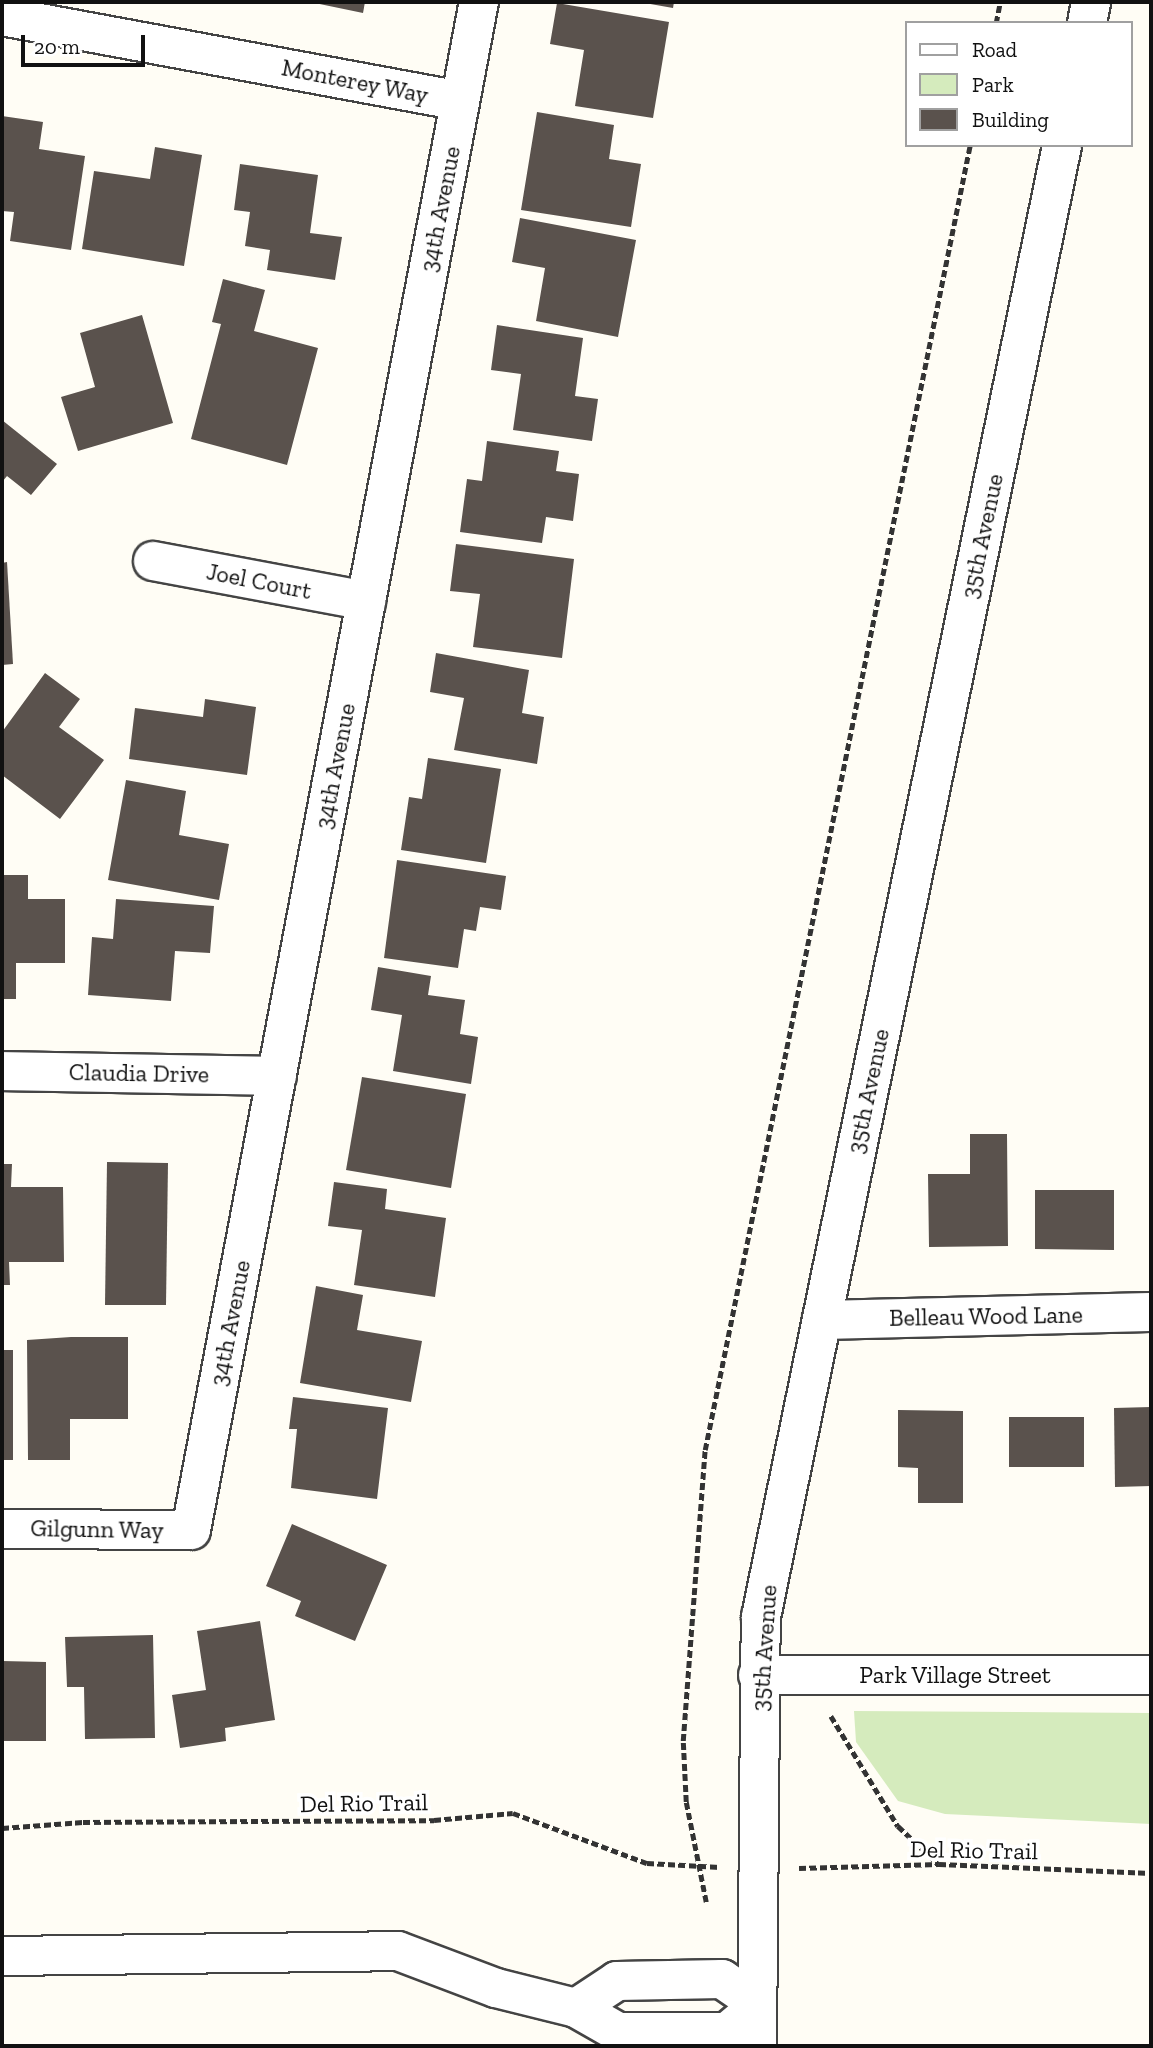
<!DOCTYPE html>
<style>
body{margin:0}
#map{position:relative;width:1153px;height:2048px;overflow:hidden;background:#fffdf5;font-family:"Zilla Slab",serif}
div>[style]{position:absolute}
.green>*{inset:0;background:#d5ebbd}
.building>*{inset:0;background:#5a524d}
.path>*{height:4.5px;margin-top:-2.25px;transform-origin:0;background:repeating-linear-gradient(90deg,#333 0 7px,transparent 0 10.5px)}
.roads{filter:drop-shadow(2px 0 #444) drop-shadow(-2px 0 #444) drop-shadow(0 2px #444) drop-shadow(0 -2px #444)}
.minor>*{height:38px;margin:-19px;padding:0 19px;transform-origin:19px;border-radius:19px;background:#fff}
span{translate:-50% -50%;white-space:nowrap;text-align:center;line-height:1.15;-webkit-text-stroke:7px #fff;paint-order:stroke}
.street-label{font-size:24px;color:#111}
.frame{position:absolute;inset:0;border:4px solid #111;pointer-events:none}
.legend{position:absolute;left:905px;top:21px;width:228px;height:126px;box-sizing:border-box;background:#fff;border:2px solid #a0a0a0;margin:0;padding:9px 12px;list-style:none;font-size:21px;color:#111}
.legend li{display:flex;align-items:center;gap:14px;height:35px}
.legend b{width:35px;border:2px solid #a0a0a0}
.scale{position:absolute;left:21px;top:35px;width:124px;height:32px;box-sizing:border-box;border:4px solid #111;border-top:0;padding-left:9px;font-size:21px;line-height:24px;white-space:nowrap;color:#111;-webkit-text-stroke:5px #fff;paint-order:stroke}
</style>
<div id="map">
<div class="green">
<i style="clip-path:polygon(854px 1711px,1151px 1713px,1151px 1824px,945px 1814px,898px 1801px,856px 1742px)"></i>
</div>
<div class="building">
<i style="clip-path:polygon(310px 2px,365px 2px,363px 13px)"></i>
<i style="clip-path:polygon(639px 2px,674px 2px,673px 8px)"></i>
<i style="clip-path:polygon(557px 3px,669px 22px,653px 118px,575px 106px,584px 50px,550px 44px)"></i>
<i style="clip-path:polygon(537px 112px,614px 125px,609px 159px,641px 164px,631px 227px,521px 210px)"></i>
<i style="clip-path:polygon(2px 116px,43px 122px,39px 149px,85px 156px,71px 250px,10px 241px,14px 212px,2px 211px)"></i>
<i style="clip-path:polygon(155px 147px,202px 155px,184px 266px,82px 249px,94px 171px,150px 179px)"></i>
<i style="clip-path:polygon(240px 164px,318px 175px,310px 233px,342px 237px,335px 280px,267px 270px,270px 250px,245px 246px,250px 212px,234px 210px)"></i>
<i style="clip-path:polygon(520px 218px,636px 240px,618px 337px,536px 321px,545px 268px,512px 262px)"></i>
<i style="clip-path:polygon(223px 279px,265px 290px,254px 331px,318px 348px,287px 465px,191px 439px,221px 324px,212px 322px)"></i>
<i style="clip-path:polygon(142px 315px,173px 423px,78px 451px,61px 397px,95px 387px,80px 333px)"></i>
<i style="clip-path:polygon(497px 325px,583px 338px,575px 396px,598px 399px,592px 441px,513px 430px,521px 374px,491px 370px)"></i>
<i style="clip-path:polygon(2px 420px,57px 464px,31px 495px,7px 476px,2px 482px)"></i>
<i style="clip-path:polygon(487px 441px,559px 451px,556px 471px,579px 474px,573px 521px,546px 517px,542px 543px,460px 532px,467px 479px,482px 481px)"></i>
<i style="clip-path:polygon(456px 544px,574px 559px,562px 658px,473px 647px,480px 594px,450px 591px)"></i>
<i style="clip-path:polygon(7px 562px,13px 664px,2px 665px,2px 563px)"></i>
<i style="clip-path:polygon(436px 653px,529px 670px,522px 713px,544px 717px,537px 764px,454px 750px,464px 698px,430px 692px)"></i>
<i style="clip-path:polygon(45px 673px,80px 699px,59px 727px,104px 760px,60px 819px,2px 775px,2px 732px)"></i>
<i style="clip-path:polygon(205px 699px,256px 707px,247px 775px,129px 759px,135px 708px,203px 717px)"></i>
<i style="clip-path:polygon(428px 758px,501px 769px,486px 863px,401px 850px,409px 797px,422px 799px)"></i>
<i style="clip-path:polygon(126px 780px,186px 791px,179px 835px,229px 844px,219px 900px,108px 880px)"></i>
<i style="clip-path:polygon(397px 860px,506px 876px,501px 910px,480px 907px,476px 931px,464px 929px,458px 968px,384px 958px)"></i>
<i style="clip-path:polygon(2px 875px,28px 875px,28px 899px,65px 899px,65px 963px,16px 963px,16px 999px,2px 999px)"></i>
<i style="clip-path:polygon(116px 899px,214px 906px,210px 953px,175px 951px,171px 1001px,88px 995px,92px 937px,113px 939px)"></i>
<i style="clip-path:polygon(378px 967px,431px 976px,428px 995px,465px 1000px,460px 1034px,478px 1037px,471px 1084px,393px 1071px,402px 1015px,371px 1010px)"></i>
<i style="clip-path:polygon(362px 1077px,466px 1094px,451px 1188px,346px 1170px)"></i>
<i style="clip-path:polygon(970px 1134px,1007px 1134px,1008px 1246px,929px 1247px,928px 1174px,970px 1174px)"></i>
<i style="clip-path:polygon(107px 1162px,168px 1163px,166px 1305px,105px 1305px)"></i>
<i style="clip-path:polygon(2px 1164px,12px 1164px,11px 1187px,63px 1187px,64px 1262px,9px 1262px,10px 1285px,2px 1285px)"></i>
<i style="clip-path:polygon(334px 1182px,387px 1189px,385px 1209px,446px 1218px,435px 1297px,354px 1285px,362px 1230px,328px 1226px)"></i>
<i style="clip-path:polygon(1035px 1190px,1114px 1190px,1114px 1250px,1035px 1249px)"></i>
<i style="clip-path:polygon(316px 1286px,363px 1295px,357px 1330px,422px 1341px,411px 1402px,300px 1383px)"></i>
<i style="clip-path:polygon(71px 1337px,128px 1337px,128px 1419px,70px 1419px,70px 1460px,28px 1460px,27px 1340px)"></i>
<i style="clip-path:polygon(2px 1350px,13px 1350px,13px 1460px,2px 1460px)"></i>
<i style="clip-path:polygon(293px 1397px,388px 1408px,377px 1499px,291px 1488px,297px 1429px,289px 1429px)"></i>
<i style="clip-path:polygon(1151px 1407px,1151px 1486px,1115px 1487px,1114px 1408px)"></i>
<i style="clip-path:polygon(898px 1410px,963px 1411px,963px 1503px,918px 1503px,918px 1468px,898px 1467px)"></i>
<i style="clip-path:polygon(1009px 1417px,1084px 1417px,1084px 1467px,1009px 1467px)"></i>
<i style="clip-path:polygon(292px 1524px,387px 1565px,355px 1641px,295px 1616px,301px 1601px,266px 1586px)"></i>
<i style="clip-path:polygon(260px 1621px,275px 1720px,225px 1728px,226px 1741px,180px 1748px,172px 1695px,206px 1690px,197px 1631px)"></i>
<i style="clip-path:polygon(153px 1635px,155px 1738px,85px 1739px,84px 1687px,67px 1687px,65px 1637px)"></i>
<i style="clip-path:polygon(2px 1661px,46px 1662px,46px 1741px,2px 1741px)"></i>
</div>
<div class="path">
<i style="left:996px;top:23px;width:21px;rotate:-79deg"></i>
<i style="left:831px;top:1716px;width:129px;rotate:58.7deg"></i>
<i style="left:898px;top:1826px;width:55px;rotate:43.5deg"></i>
<i style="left:2px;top:1828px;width:81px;rotate:-4.2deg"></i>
<i style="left:83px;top:1822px;width:351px;rotate:-0.3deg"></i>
<i style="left:434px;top:1820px;width:79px;rotate:-5.1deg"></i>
<i style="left:513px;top:1813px;width:143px;rotate:20.5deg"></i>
<i style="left:647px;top:1863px;width:73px;rotate:3.1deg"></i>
<i style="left:799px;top:1868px;width:140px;rotate:-1.6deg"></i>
<i style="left:939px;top:1864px;width:212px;rotate:2.4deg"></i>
<i style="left:706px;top:1902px;width:102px;rotate:-101.3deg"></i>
<i style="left:686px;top:1802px;width:61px;rotate:-92.8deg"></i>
<i style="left:683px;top:1741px;width:292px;rotate:-85.7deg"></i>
<i style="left:705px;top:1450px;width:1332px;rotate:-78.52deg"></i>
</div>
<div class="roads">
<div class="minor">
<i style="left:2px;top:16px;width:466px;rotate:10.5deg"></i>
<i style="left:1087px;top:23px;width:21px;rotate:-79deg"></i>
<i style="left:153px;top:561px;width:217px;rotate:10.6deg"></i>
<i style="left:2px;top:1071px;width:275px;rotate:1deg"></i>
<i style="left:822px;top:1320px;width:329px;rotate:-1.4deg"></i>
<i style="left:2px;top:1529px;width:189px;rotate:0.3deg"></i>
<i style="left:191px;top:1530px;width:1555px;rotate:-79.33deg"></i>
<i style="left:758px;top:1675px;width:393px"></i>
<i style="left:2px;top:1956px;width:396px;rotate:-0.7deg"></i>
<i style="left:398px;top:1951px;width:105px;rotate:20.7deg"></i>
<i style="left:496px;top:1988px;width:82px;rotate:14deg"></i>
<i style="left:576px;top:2008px;width:48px;rotate:29.7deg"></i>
<i style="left:618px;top:2032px;width:109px"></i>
<i style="left:727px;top:2032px;width:39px;rotate:-40deg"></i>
<i style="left:576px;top:2008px;width:49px;rotate:-33.4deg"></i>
<i style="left:617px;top:1981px;width:105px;rotate:-1.1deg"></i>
<i style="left:722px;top:1979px;width:42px;rotate:34.4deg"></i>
<i style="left:757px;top:2046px;width:429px;rotate:-89.5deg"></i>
<i style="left:761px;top:1617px;width:1502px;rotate:-78.44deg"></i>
</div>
</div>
<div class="street-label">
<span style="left:355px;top:81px;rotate:11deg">Monterey Way</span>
<span style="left:440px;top:209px;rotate:-79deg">34th Avenue</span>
<span style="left:982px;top:536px;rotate:-78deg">35th Avenue</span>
<span style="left:259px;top:581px;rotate:11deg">Joel Court</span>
<span style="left:335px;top:766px;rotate:-79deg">34th Avenue</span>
<span style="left:139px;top:1073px;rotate:1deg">Claudia Drive</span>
<span style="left:868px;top:1091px;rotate:-78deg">35th Avenue</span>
<span style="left:986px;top:1316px;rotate:-1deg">Belleau Wood Lane</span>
<span style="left:230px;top:1323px;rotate:-79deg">34th Avenue</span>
<span style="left:97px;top:1529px;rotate:1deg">Gilgunn Way</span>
<span style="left:764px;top:1648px;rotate:-86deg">35th Avenue</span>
<span style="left:955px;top:1675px">Park Village Street</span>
<span style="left:364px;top:1803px;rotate:-1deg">Del Rio Trail</span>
<span style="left:974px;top:1850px;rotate:1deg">Del Rio Trail</span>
</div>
<div class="frame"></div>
<ul class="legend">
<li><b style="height:9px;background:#fff"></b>Road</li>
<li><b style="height:19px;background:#d5ebbd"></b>Park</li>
<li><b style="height:19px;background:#5a524d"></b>Building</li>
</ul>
<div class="scale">20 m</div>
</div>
